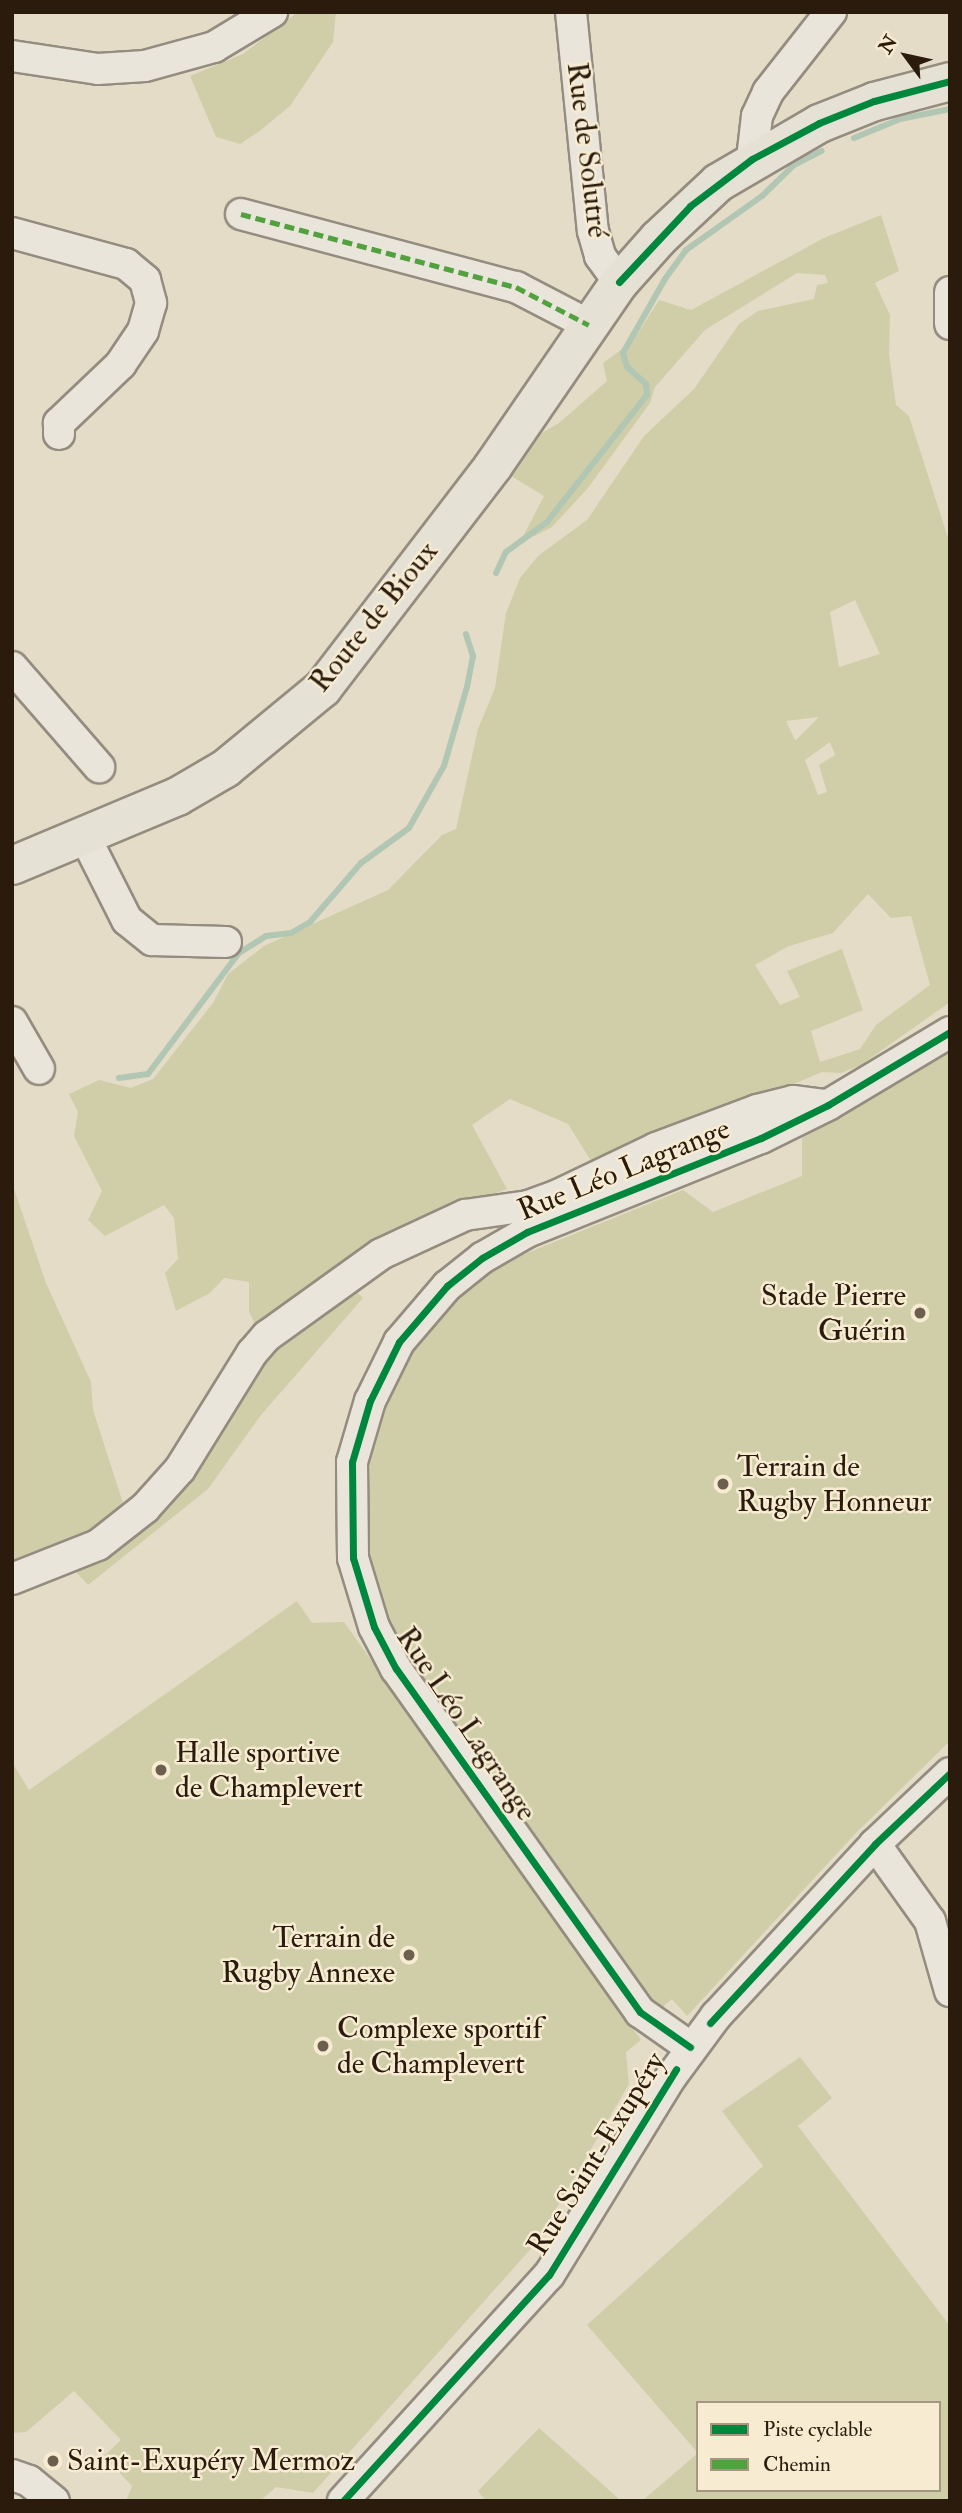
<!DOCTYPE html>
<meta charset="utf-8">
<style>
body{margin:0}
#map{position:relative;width:962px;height:2513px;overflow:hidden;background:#e5dcc7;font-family:"IM FELL Double Pica",serif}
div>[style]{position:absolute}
.green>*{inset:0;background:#cfcea8}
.stream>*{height:6px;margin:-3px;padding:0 3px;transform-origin:3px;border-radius:3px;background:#b2c7b3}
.roads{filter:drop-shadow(2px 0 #948c7f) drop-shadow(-2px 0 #948c7f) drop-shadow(0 2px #948c7f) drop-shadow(0 -2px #948c7f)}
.minor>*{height:30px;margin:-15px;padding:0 15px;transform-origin:15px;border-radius:15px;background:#eae5db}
.major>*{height:37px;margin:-18.5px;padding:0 18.5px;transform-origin:18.5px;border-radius:18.5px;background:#e6e1d5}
.quiet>*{height:5px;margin-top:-2.5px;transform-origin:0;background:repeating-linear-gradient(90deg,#51a13e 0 10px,transparent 0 15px)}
.cycleway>*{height:7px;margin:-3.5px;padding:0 3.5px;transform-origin:3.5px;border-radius:3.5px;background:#00873e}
.dots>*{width:19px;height:19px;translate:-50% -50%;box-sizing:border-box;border:4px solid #f7ecd2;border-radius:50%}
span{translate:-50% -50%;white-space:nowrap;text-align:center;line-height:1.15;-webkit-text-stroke:5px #f7ecd2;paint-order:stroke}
.street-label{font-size:30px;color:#2b1b0d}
.poi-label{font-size:30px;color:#2b1b0d}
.right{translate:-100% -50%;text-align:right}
.left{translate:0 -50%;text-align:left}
.frame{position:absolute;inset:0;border:14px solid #2b1b0d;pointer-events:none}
.legend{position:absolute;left:696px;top:2401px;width:245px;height:91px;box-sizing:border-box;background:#f7ecd2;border:2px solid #a59883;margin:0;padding:9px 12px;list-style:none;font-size:21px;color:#2b1b0d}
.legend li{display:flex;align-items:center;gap:14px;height:35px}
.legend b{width:35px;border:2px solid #a59883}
.north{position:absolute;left:871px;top:21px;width:70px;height:70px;-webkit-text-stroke:5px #f7ecd2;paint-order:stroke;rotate:303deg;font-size:19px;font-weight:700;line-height:28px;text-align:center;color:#2b1b0d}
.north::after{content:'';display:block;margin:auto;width:24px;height:32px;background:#2b1b0d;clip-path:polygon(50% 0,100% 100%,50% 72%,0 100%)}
</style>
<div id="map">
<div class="green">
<i style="clip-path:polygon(298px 12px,336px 12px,333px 42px,290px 106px,261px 130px,240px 144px,216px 137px,190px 76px,243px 54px)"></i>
<i style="clip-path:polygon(evenodd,881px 215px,899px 271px,875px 283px,890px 315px,889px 354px,896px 405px,909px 416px,950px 544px,950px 1002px,861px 1065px,841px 1073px,822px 1072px,596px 1169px,568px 1124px,510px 1099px,472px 1125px,507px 1189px,386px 1233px,327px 1282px,256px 1327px,249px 1311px,249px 1282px,224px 1278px,210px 1293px,176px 1311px,165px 1273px,178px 1259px,174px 1218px,164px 1205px,105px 1236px,88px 1220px,102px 1191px,74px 1136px,78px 1112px,69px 1094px,99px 1080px,131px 1088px,153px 1079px,213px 1003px,228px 974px,264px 946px,388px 890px,442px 835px,456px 829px,478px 729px,495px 688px,506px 613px,520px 578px,538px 556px,587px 520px,644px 436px,694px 389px,739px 324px,758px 311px,814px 299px,817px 285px,828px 283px,825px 275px,797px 273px,705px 330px,655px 387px,650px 403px,588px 488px,552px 527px,519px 544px,544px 496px,508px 474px,533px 438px,559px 423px,607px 381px,603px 363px,633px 341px,659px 300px,691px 310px,824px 238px,881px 215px,855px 600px,880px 654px,839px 667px,830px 612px,855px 600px,881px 215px,819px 717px,796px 740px,795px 740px,786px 721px,819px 717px,881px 215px,830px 742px,835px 755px,819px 765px,827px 792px,818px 795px,805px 760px,830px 742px,881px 215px,868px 894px,891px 918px,911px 916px,930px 985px,876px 1025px,860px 1049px,820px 1062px,811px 1031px,863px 1010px,842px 949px,787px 971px,800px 997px,780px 1005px,755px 965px,789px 946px,833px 933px,868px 894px)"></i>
<i style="clip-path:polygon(950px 1049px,950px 1741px,855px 1834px,687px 2016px,672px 1999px,659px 2010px,411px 1664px,388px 1619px,374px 1581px,366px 1526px,368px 1467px,377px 1431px,409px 1352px,443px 1309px,491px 1272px,522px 1255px,683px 1190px,713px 1212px,802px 1176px,802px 1138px)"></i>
<i style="clip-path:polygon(12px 1183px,46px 1283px,91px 1382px,93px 1410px,123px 1503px,96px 1527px,54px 1551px,12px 1566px)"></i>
<i style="clip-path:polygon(353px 1289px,363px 1298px,261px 1415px,208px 1489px,88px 1585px,76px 1572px,111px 1550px,275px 1342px)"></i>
<i style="clip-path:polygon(297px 1601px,312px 1623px,344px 1622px,641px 2040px,626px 2052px,629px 2084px,536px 2243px,313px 2493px,276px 2487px,260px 2501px,126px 2501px,132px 2486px,104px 2456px,121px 2440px,74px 2391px,26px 2432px,12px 2433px,12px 1762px,29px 1790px)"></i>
<i style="clip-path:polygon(800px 2057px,832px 2098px,798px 2126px,950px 2326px,950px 2501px,642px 2501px,698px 2453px,698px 2490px,939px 2490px,939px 2403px,698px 2403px,698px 2453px,587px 2325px,763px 2166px,722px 2111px)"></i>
<i style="clip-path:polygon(539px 2428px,599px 2481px,621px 2501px,486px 2501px,478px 2491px)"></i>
</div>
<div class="stream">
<i style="left:854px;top:138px;width:50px;rotate:-22.4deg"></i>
<i style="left:900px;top:119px;width:51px;rotate:-11.3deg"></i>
<i style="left:496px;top:573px;width:23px;rotate:-65deg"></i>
<i style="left:506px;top:552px;width:51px;rotate:-36.2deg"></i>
<i style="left:547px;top:522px;width:162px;rotate:-51.8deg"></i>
<i style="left:647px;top:395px;width:11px;rotate:-95deg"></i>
<i style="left:646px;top:384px;width:25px;rotate:-138deg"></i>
<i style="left:627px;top:367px;width:15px;rotate:-106deg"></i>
<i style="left:623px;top:353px;width:85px;rotate:-60.4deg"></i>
<i style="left:665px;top:279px;width:36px;rotate:-54deg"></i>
<i style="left:686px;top:250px;width:93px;rotate:-35.4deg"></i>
<i style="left:762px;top:196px;width:45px;rotate:-44.1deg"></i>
<i style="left:794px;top:165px;width:31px;rotate:-27deg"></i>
<i style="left:119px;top:1078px;width:29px;rotate:-8deg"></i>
<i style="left:148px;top:1074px;width:151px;rotate:-53.1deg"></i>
<i style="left:239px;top:953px;width:32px;rotate:-32deg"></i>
<i style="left:266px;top:936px;width:25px;rotate:-7deg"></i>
<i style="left:291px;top:933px;width:22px;rotate:-30deg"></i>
<i style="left:310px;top:922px;width:78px;rotate:-49.2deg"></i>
<i style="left:361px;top:863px;width:59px;rotate:-36.1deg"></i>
<i style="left:409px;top:828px;width:71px;rotate:-60.6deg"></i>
<i style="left:444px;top:766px;width:82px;rotate:-73.8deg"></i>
<i style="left:467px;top:687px;width:32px;rotate:-79deg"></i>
<i style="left:473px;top:656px;width:23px;rotate:-108deg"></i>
</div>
<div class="roads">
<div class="minor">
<i style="left:571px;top:12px;width:220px;rotate:84.3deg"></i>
<i style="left:593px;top:231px;width:26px;rotate:74deg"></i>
<i style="left:600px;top:256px;width:32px;rotate:54deg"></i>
<i style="left:12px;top:56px;width:87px;rotate:8.6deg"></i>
<i style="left:98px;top:69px;width:47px;rotate:-3.7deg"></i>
<i style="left:145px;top:66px;width:72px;rotate:-15.4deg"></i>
<i style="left:214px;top:47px;width:68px;rotate:-31.1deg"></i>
<i style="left:752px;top:159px;width:43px;rotate:-83.4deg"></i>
<i style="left:757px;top:116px;width:26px;rotate:-65deg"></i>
<i style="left:768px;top:92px;width:102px;rotate:-51.8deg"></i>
<i style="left:241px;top:214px;width:285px;rotate:14.9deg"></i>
<i style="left:516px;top:287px;width:82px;rotate:27.5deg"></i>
<i style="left:12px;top:233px;width:118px;rotate:15.2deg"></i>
<i style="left:126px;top:264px;width:25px;rotate:40deg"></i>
<i style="left:145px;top:280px;width:24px;rotate:75deg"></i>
<i style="left:151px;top:303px;width:29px;rotate:106deg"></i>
<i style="left:143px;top:331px;width:40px;rotate:124deg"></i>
<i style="left:121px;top:364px;width:86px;rotate:136.4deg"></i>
<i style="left:59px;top:423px;width:11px;rotate:90deg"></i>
<i style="left:950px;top:292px;width:32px;rotate:90deg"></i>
<i style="left:12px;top:667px;width:133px;rotate:49deg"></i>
<i style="left:85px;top:837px;width:93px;rotate:63.2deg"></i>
<i style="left:127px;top:920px;width:32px;rotate:39deg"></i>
<i style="left:152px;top:940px;width:74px;rotate:1.5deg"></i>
<i style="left:12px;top:1022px;width:54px;rotate:60.1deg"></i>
<i style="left:12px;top:1579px;width:92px;rotate:-21.6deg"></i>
<i style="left:98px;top:1545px;width:60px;rotate:-38.2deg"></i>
<i style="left:145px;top:1508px;width:52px;rotate:-48.1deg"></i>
<i style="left:180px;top:1469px;width:137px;rotate:-58.2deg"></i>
<i style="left:252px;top:1353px;width:23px;rotate:-49deg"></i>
<i style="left:267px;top:1336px;width:140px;rotate:-35.7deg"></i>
<i style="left:381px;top:1254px;width:93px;rotate:-24.9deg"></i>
<i style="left:465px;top:1215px;width:64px;rotate:-8.1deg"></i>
<i style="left:528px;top:1206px;width:32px;rotate:-20deg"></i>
<i style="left:558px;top:1195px;width:109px;rotate:-25.6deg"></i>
<i style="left:656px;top:1148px;width:108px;rotate:-20.6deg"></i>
<i style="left:757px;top:1110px;width:37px;rotate:-14deg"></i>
<i style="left:793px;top:1101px;width:33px;rotate:7deg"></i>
<i style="left:875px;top:1844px;width:95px;rotate:54.5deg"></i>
<i style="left:930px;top:1921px;width:73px;rotate:74.1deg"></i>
<i style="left:690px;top:2047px;width:61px;rotate:-145deg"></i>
<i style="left:640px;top:2012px;width:421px;rotate:-125.4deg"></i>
<i style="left:396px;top:1669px;width:47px;rotate:-117.6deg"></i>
<i style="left:374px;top:1627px;width:72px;rotate:-106.9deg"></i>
<i style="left:353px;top:1558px;width:96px;rotate:-90.6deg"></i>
<i style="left:352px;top:1462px;width:64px;rotate:-73.6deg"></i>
<i style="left:370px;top:1401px;width:66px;rotate:-63.8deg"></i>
<i style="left:399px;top:1342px;width:74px;rotate:-49.4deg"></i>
<i style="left:447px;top:1286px;width:45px;rotate:-38.7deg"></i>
<i style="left:482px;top:1258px;width:52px;rotate:-30deg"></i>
<i style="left:527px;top:1232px;width:252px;rotate:-21.9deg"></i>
<i style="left:761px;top:1138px;width:75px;rotate:-26.2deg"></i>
<i style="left:828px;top:1105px;width:142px;rotate:-30.9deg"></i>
<i style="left:12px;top:2475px;width:18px;rotate:19deg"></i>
<i style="left:29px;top:2481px;width:32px;rotate:39deg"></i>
<i style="left:343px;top:2501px;width:306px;rotate:-47.7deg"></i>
<i style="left:549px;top:2275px;width:233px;rotate:-58.4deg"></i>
<i style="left:671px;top:2077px;width:76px;rotate:-53.6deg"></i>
<i style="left:716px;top:2016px;width:234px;rotate:-47.2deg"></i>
<i style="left:875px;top:1844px;width:103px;rotate:-43.4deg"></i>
</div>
<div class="major">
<i style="left:12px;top:865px;width:179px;rotate:-22.7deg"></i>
<i style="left:177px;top:796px;width:56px;rotate:-30.3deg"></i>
<i style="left:225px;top:768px;width:126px;rotate:-39.5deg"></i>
<i style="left:322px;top:688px;width:281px;rotate:-52.5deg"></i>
<i style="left:493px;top:465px;width:222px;rotate:-55.5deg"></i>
<i style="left:619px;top:282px;width:59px;rotate:-48.4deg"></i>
<i style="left:658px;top:238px;width:82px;rotate:-43deg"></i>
<i style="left:718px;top:182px;width:117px;rotate:-30.3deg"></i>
<i style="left:819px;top:123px;width:59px;rotate:-21.8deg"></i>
<i style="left:874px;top:101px;width:79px;rotate:-14.7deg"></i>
</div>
</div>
<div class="quiet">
<i style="left:241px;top:214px;width:285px;rotate:14.9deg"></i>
<i style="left:516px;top:287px;width:82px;rotate:27.5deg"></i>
</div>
<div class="cycleway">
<i style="left:619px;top:282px;width:104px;rotate:-46.9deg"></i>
<i style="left:690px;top:206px;width:78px;rotate:-37.2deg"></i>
<i style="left:752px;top:159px;width:76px;rotate:-28.2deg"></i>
<i style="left:819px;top:123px;width:59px;rotate:-21.8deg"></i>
<i style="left:874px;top:101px;width:79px;rotate:-14.7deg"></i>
<i style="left:710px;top:2023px;width:243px;rotate:-47.3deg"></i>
<i style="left:875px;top:1844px;width:103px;rotate:-43.4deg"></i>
<i style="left:690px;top:2047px;width:61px;rotate:-145deg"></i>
<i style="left:640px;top:2012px;width:421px;rotate:-125.4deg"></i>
<i style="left:396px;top:1669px;width:47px;rotate:-117.6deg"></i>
<i style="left:374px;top:1627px;width:72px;rotate:-106.9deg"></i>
<i style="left:353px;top:1558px;width:96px;rotate:-90.6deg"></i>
<i style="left:352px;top:1462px;width:64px;rotate:-73.6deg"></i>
<i style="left:370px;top:1401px;width:66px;rotate:-63.8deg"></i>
<i style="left:399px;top:1342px;width:74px;rotate:-49.4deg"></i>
<i style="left:447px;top:1286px;width:45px;rotate:-38.7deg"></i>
<i style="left:482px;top:1258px;width:52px;rotate:-30deg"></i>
<i style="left:527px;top:1232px;width:252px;rotate:-21.9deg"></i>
<i style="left:761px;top:1138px;width:75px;rotate:-26.2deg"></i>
<i style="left:828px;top:1105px;width:142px;rotate:-30.9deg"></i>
<i style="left:343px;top:2501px;width:306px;rotate:-47.7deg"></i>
<i style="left:549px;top:2275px;width:242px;rotate:-58.3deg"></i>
</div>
<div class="dots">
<i style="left:920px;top:1313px;background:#6c5f4e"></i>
<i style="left:723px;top:1484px;background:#6c5f4e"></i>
<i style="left:161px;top:1770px;background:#6c5f4e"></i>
<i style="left:409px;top:1955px;background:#6c5f4e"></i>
<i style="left:323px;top:2046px;background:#6c5f4e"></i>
<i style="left:53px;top:2461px;background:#6c5f4e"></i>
</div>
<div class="street-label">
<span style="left:587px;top:150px;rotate:83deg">Rue de Solutré</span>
<span style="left:374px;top:617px;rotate:-51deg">Route de Bioux</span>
<span style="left:624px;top:1170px;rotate:-22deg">Rue Léo Lagrange</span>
<span style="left:466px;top:1724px;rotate:56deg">Rue Léo Lagrange</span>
<span style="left:597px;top:2154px;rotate:-58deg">Rue Saint-Exupéry</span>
</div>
<div class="poi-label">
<span class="right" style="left:906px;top:1313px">Stade Pierre<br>Guérin</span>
<span class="left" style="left:737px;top:1484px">Terrain de<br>Rugby Honneur</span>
<span class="left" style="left:175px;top:1770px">Halle sportive<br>de Champlevert</span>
<span class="right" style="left:395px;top:1955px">Terrain de<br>Rugby Annexe</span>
<span class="left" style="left:337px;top:2046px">Complexe sportif<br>de Champlevert</span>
<span class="left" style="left:67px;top:2461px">Saint-Exupéry Mermoz</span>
</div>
<div class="frame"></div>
<ul class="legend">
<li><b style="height:9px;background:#00873e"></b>Piste cyclable</li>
<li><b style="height:9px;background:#51a13e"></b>Chemin</li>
</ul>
<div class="north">N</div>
</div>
